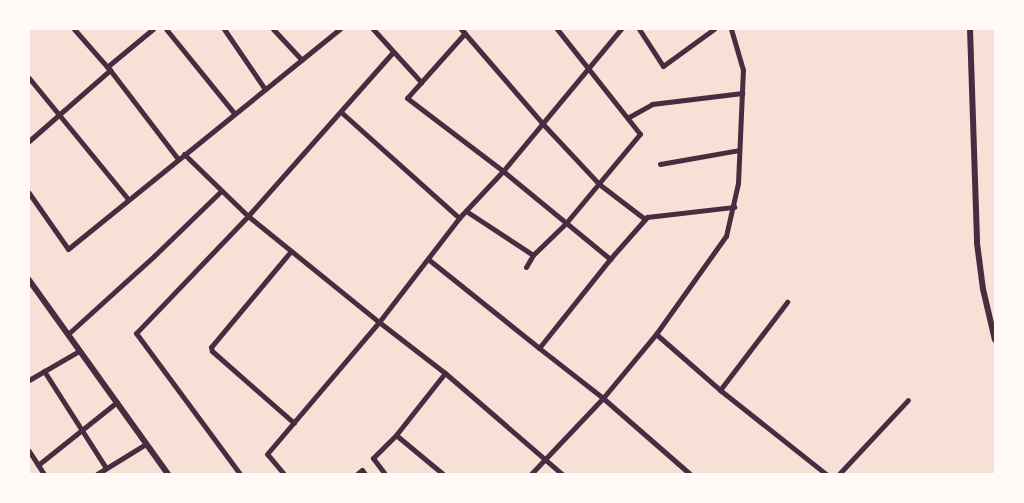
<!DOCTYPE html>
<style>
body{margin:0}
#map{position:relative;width:1024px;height:503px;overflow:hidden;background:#f7e1d7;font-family:Cabin,sans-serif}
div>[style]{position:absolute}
.minor>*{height:5px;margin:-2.5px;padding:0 2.5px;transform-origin:2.5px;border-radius:2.5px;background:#4a2c40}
.tertiary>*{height:6px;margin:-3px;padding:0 3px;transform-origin:3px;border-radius:3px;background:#4a2c40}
span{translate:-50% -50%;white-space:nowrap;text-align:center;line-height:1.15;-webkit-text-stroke:4.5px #fffaf5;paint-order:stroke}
.frame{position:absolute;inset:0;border:30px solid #fffaf5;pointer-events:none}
</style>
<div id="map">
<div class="minor">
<i style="left:74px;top:29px;width:55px;rotate:48.7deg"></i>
<i style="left:110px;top:70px;width:112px;rotate:52.6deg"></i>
<i style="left:166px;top:29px;width:108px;rotate:51deg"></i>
<i style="left:224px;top:29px;width:73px;rotate:55.7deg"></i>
<i style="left:273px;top:29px;width:42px;rotate:46.9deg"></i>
<i style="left:373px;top:29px;width:72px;rotate:47.8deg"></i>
<i style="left:461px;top:29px;width:124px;rotate:49.2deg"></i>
<i style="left:542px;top:123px;width:83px;rotate:46.9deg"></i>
<i style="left:599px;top:184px;width:58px;rotate:37.3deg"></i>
<i style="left:639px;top:29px;width:44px;rotate:57deg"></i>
<i style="left:663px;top:66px;width:63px;rotate:-36deg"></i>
<i style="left:465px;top:33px;width:87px;rotate:131.7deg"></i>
<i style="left:407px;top:98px;width:121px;rotate:37.2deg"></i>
<i style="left:503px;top:171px;width:139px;rotate:39.4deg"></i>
<i style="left:393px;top:52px;width:219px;rotate:131.5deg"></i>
<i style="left:248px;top:216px;width:169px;rotate:39deg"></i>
<i style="left:379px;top:322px;width:131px;rotate:-52.4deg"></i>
<i style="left:459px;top:218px;width:64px;rotate:-46.9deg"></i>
<i style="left:503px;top:171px;width:185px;rotate:-50.3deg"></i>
<i style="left:107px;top:67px;width:60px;rotate:-39.6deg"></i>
<i style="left:29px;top:78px;width:156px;rotate:50.7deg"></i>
<i style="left:341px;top:112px;width:159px;rotate:41.9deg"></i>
<i style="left:629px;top:117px;width:26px;rotate:-29deg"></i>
<i style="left:652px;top:104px;width:91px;rotate:-7deg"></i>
<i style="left:29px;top:141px;width:108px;rotate:-41.2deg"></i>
<i style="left:184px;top:154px;width:89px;rotate:44.1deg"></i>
<i style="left:248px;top:216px;width:162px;rotate:133.7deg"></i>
<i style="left:136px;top:333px;width:175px;rotate:53.6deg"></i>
<i style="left:660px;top:164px;width:80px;rotate:-10deg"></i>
<i style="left:29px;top:193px;width:68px;rotate:55.1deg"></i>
<i style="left:68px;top:249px;width:350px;rotate:-39deg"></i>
<i style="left:466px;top:211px;width:80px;rotate:33.3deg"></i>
<i style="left:533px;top:255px;width:46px;rotate:-44.1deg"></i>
<i style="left:566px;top:223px;width:116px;rotate:-50.3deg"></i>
<i style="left:640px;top:134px;width:134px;rotate:-128.3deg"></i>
<i style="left:291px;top:251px;width:125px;rotate:129.8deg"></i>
<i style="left:211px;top:347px;width:4px;rotate:76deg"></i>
<i style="left:212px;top:351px;width:109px;rotate:41.3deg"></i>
<i style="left:428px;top:259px;width:142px;rotate:38.7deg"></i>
<i style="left:526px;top:267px;width:14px;rotate:-60deg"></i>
<i style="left:68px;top:334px;width:116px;rotate:-42.2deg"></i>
<i style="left:154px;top:256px;width:93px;rotate:-44.1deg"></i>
<i style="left:656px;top:334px;width:85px;rotate:41.2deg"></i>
<i style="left:720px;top:390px;width:135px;rotate:38.4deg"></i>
<i style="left:44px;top:371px;width:115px;rotate:57.4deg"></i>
<i style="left:29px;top:380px;width:58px;rotate:-30.1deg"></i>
<i style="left:720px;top:390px;width:111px;rotate:-52.7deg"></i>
<i style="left:396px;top:435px;width:61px;rotate:39.7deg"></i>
<i style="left:29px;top:451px;width:27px;rotate:57deg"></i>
<i style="left:38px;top:465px;width:101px;rotate:-38.6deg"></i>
<i style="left:97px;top:474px;width:57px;rotate:-31.5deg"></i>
<i style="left:284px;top:474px;width:26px;rotate:-130deg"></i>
<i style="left:267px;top:454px;width:173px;rotate:-49.7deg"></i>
<i style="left:379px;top:322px;width:83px;rotate:37.7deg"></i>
<i style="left:445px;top:373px;width:155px;rotate:40.8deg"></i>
<i style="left:357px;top:474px;width:6px;rotate:-39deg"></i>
<i style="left:362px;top:470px;width:5px;rotate:53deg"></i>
<i style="left:385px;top:474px;width:20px;rotate:-127deg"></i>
<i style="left:373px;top:458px;width:33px;rotate:-45deg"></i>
<i style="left:396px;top:435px;width:79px;rotate:-51.7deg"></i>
<i style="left:531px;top:474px;width:105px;rotate:-46.5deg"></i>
<i style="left:603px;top:398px;width:83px;rotate:-50.4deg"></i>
<i style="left:656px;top:334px;width:120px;rotate:-54.5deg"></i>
<i style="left:726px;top:236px;width:54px;rotate:-77.2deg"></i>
<i style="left:738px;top:183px;width:113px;rotate:-87.5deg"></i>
<i style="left:743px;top:70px;width:43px;rotate:-106.3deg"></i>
<i style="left:690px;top:474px;width:116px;rotate:-138.9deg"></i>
<i style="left:603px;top:398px;width:81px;rotate:-142deg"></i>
<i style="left:539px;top:348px;width:114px;rotate:-51.4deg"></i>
<i style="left:610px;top:259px;width:56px;rotate:-48.6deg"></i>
<i style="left:647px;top:217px;width:88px;rotate:-6.6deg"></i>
<i style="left:839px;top:474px;width:101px;rotate:-47deg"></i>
</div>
<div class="tertiary">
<i style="left:970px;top:29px;width:214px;rotate:88.1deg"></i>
<i style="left:977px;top:243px;width:46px;rotate:82.6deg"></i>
<i style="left:983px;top:289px;width:52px;rotate:76.8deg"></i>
<i style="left:29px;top:280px;width:239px;rotate:54.4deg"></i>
</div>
<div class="frame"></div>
</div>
